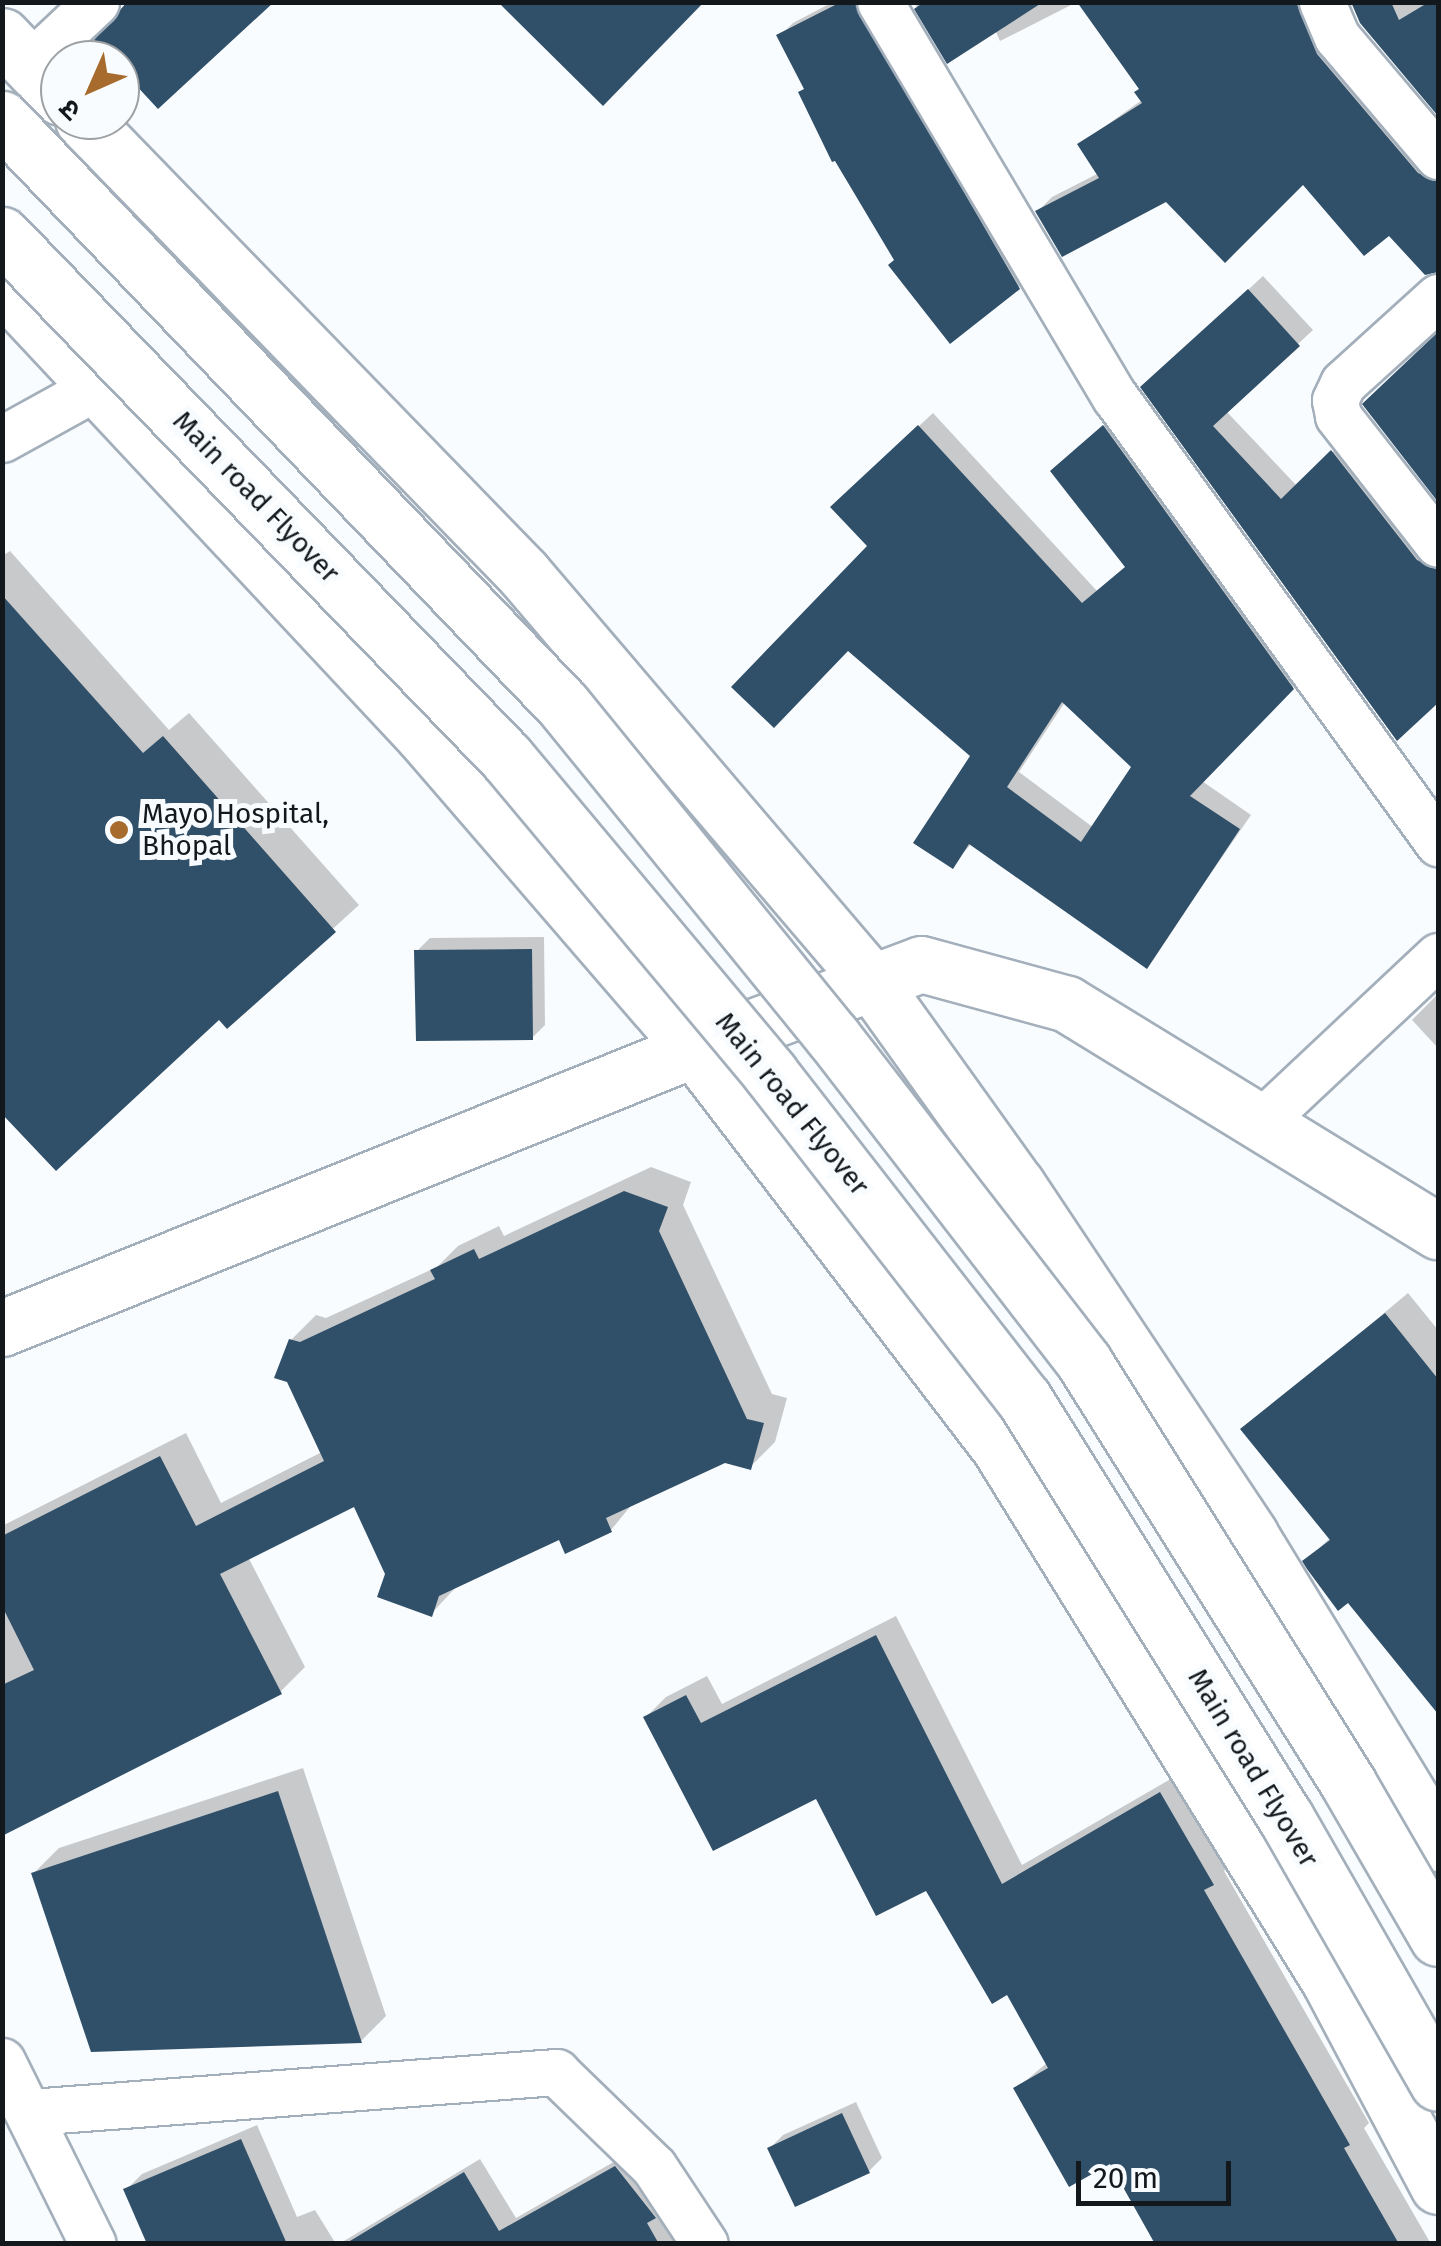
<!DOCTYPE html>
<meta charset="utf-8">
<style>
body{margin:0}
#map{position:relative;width:1441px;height:2246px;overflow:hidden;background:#f9fcfe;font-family:"Fira Sans","Noto Sans Devanagari",sans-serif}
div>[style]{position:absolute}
.shadow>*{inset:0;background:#0003}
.building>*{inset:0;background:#304f68}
.roads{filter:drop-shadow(2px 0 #a3afbb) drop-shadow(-2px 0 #a3afbb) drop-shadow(0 2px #a3afbb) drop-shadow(0 -2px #a3afbb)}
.minor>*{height:45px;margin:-22.5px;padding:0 22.5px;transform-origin:22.5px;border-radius:22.5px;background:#fff}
.tertiary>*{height:55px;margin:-27.5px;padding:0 27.5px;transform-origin:27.5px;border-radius:27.5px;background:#fff}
.bridges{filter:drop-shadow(2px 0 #a3afbb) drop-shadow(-2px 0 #a3afbb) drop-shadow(0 2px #a3afbb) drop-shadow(0 -2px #a3afbb)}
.primary-bridge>*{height:55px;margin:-27.5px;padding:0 27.5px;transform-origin:27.5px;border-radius:27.5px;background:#fff}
.dots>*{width:28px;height:28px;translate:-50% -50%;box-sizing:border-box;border:5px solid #f9fcfe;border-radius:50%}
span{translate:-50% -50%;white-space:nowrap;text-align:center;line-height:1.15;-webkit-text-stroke:10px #f9fcfe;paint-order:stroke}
.street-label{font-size:28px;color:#13181c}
.poi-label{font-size:28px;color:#13181c}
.left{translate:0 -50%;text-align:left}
.frame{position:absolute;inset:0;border:5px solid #13181c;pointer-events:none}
.north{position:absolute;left:40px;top:40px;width:100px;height:100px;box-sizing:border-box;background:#f9fcfe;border:2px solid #9da1a4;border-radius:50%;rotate:225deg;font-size:28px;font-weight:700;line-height:40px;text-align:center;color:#13181c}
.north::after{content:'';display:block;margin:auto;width:35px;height:45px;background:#a76b2d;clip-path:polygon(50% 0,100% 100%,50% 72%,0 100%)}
.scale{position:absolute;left:1076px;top:2161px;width:155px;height:45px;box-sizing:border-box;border:5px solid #13181c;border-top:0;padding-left:12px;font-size:30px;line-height:35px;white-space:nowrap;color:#13181c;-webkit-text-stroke:8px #f9fcfe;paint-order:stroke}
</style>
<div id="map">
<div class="shadow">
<i style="clip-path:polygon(833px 2px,870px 2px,1032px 274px,1019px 287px,897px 260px,780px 36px,793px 23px)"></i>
<i style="clip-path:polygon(914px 2px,1077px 2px,1000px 41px,995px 30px,948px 60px)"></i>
<i style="clip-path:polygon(1080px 2px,1317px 2px,1438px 163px,1438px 270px,1425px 273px,1389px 233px,1303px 182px,1038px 211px,1052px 197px,1099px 173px,1080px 144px,1142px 100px,1142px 88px)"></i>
<i style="clip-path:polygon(1352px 2px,1438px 2px,1438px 100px,1432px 104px)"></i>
<i style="clip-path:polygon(1263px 276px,1313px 330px,1226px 411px,1297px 486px,1347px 438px,1438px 551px,1438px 699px,1397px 738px,1158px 373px)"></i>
<i style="clip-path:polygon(1438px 335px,1438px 498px,1366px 404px)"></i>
<i style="clip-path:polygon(evenodd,933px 413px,1097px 591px,1127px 566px,1067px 458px,1118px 413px,1306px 674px,1202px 781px,1251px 815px,1147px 966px,972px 843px,952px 866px,973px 756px,847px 493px,933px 413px,1065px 702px,1134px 767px,1094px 828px,1019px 772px,1065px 702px)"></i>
<i style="clip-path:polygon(10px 551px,169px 730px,189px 713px,359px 905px,227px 1025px,219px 1016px,2px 1111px,2px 556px)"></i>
<i style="clip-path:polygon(544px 937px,545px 1025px,532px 1038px,417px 951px,430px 938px)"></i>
<i style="clip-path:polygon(1438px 994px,1438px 1048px,1412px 1020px)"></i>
<i style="clip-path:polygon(651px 1167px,691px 1182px,683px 1205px,772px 1394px,787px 1398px,775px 1442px,750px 1467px,725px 1460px,634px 1502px,611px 1530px,560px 1537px,458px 1585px,431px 1614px,388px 1573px,355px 1504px,248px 1557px,305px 1667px,280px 1692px,2px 1833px,2px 1526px,186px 1433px,221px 1503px,322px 1452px,291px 1340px,316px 1315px,326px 1318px,437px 1267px,458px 1246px,499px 1226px,504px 1236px)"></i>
<i style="clip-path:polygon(1408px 1293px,1438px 1330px,1438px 1710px,1348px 1600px,1306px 1561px,1331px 1537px,1244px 1430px)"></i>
<i style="clip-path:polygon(896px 1616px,1022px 1865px,1181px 1773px,1233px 1863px,1224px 1871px,1369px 2123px,1364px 2128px,1431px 2244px,1158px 2244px,1110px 2161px,1016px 2089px,1048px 2062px,1008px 1992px,927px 1887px,818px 1795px,646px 1717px,666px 1697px,707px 1676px,722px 1704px)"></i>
<i style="clip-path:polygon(303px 1768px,386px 2016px,361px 2041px,92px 2050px,34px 1873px,59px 1848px)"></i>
<i style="clip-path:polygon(856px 2102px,882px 2158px,869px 2171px,770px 2148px,783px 2135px)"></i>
<i style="clip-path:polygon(257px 2125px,297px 2217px,315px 2210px,336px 2244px,149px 2244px,126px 2190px,142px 2174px)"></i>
<i style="clip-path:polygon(631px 2152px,683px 2244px,339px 2244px,480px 2159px,516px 2218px)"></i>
</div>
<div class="building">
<i style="clip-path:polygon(127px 2px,274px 2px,158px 109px,120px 68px,120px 60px,113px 60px,94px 40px)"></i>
<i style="clip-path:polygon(498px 2px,704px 2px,603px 106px)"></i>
<i style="clip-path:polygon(841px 2px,854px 2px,1020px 289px,950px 344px,888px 265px,894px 260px,835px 161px,832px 162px,798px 92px,804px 89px,776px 35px)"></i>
<i style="clip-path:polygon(924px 2px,1043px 2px,947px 64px,914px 9px)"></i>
<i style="clip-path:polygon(1077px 2px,1296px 2px,1317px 54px,1418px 173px,1438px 182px,1438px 272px,1425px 275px,1389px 236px,1364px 256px,1303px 185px,1225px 263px,1166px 202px,1062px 257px,1035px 211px,1099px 178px,1077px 144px,1142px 103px,1134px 92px,1139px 89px)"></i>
<i style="clip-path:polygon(1351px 2px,1391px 2px,1399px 20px,1429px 2px,1438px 2px,1438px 116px,1360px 23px)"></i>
<i style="clip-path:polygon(1248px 289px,1300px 346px,1213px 426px,1281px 499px,1331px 450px,1417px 560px,1438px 570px,1438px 703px,1397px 741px,1140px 387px)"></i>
<i style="clip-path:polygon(1438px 332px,1438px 502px,1362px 404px)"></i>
<i style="clip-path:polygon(evenodd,918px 425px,1082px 603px,1125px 567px,1050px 471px,1103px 425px,1294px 689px,1190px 796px,1240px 829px,1147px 969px,969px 844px,953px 869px,913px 843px,970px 756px,848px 651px,774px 728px,731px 687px,867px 546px,830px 507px,918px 425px,1062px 702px,1131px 767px,1081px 842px,1007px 787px,1062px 702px)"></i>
<i style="clip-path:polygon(2px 595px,143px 753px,163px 736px,336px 932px,227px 1029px,219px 1020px,56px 1171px,2px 1114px)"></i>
<i style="clip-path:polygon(532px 949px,533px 1040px,416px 1041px,414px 950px)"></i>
<i style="clip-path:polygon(624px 1191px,668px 1207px,659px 1231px,747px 1419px,764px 1423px,751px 1470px,725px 1463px,606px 1518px,612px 1532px,565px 1554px,559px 1540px,439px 1596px,432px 1617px,377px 1597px,385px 1574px,354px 1507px,220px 1574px,282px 1694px,2px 1836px,2px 1685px,34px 1670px,2px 1606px,2px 1536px,160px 1456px,196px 1526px,324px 1461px,287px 1382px,274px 1378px,289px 1339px,300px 1342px,435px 1279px,430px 1270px,474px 1249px,479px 1259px)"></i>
<i style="clip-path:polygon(1385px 1313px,1438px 1379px,1438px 1714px,1348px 1603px,1338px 1611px,1307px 1569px,1302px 1561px,1330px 1540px,1240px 1429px)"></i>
<i style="clip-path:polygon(876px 1635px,1002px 1884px,1160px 1792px,1214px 1885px,1204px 1890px,1350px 2145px,1344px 2148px,1399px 2244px,1155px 2244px,1110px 2164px,1069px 2187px,1013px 2088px,1048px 2068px,1007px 1995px,992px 2004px,926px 1891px,876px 1916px,816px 1799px,713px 1851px,643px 1717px,686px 1695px,701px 1723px)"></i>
<i style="clip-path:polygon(278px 1791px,362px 2043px,91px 2052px,31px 1873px)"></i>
<i style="clip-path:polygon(842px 2113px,870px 2173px,795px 2207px,767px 2148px)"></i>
<i style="clip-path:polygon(241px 2139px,287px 2244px,147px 2244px,123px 2189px)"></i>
<i style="clip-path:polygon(615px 2166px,656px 2218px,647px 2223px,659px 2244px,345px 2244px,464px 2172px,499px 2231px)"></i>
</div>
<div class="roads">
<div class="minor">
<i style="left:880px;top:2px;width:460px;rotate:59.3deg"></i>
<i style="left:1115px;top:397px;width:551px;rotate:54.09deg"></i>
<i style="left:1322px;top:2px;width:38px;rotate:67deg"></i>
<i style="left:1337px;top:37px;width:156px;rotate:49.7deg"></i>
<i style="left:29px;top:65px;width:92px;rotate:-43.2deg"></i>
<i style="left:1438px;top:297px;width:128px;rotate:137.8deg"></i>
<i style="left:1343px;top:383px;width:19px;rotate:115deg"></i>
<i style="left:1335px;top:400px;width:16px;rotate:79deg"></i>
<i style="left:1338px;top:416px;width:162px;rotate:52deg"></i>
<i style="left:2px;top:439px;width:112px;rotate:-28.9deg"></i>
<i style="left:1260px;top:1123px;width:244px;rotate:-43.2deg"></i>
<i style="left:2px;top:2061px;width:204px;rotate:63.6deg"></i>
<i style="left:31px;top:2112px;width:527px;rotate:-4.36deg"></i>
<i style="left:556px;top:2072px;width:136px;rotate:44.1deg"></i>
<i style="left:654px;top:2167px;width:92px;rotate:56.5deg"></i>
</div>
<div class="tertiary">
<i style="left:2px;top:36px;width:84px;rotate:46.4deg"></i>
<i style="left:83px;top:120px;width:632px;rotate:45.83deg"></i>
<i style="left:523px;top:573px;width:535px;rotate:49.55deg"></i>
<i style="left:870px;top:980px;width:252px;rotate:54.4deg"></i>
<i style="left:1017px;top:1185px;width:420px;rotate:56.3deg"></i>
<i style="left:1250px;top:1535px;width:361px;rotate:58.6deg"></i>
<i style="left:2px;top:285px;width:615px;rotate:46.91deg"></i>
<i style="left:422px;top:734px;width:416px;rotate:49.2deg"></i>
<i style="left:694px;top:1049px;width:501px;rotate:52.54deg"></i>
<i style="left:999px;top:1447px;width:627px;rotate:58.24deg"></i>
<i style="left:1329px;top:1980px;width:233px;rotate:62.1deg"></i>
<i style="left:2px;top:1328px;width:746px;rotate:-21.96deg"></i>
<i style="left:694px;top:1049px;width:242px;rotate:-20.5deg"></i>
<i style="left:921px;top:964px;width:151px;rotate:15.3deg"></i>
<i style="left:1067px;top:1004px;width:435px;rotate:31.5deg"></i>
</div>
</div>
<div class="bridges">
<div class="primary-bridge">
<i style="left:2px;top:119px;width:811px;rotate:46.25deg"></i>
<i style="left:563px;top:705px;width:428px;rotate:50.9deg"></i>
<i style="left:833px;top:1037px;width:411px;rotate:52.3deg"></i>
<i style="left:1084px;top:1362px;width:497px;rotate:57.9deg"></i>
<i style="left:1348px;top:1783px;width:179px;rotate:59.9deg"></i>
<i style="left:2px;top:235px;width:726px;rotate:46.01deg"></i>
<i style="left:506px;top:757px;width:412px;rotate:50.1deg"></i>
<i style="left:770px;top:1073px;width:413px;rotate:52.1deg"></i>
<i style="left:1024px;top:1399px;width:494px;rotate:58deg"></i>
<i style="left:1286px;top:1818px;width:305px;rotate:60.2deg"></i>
</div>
</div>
<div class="dots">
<i style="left:119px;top:830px;background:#a76b2d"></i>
</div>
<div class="street-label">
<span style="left:256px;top:497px;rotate:46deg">Main road Flyover</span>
<span style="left:792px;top:1104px;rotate:51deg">Main road Flyover</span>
<span style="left:1253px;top:1768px;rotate:59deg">Main road Flyover</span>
</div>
<div class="poi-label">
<span class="left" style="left:142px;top:830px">Mayo Hospital,<br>Bhopal</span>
</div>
<div class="frame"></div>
<div class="north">उ</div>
<div class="scale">20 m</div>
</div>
